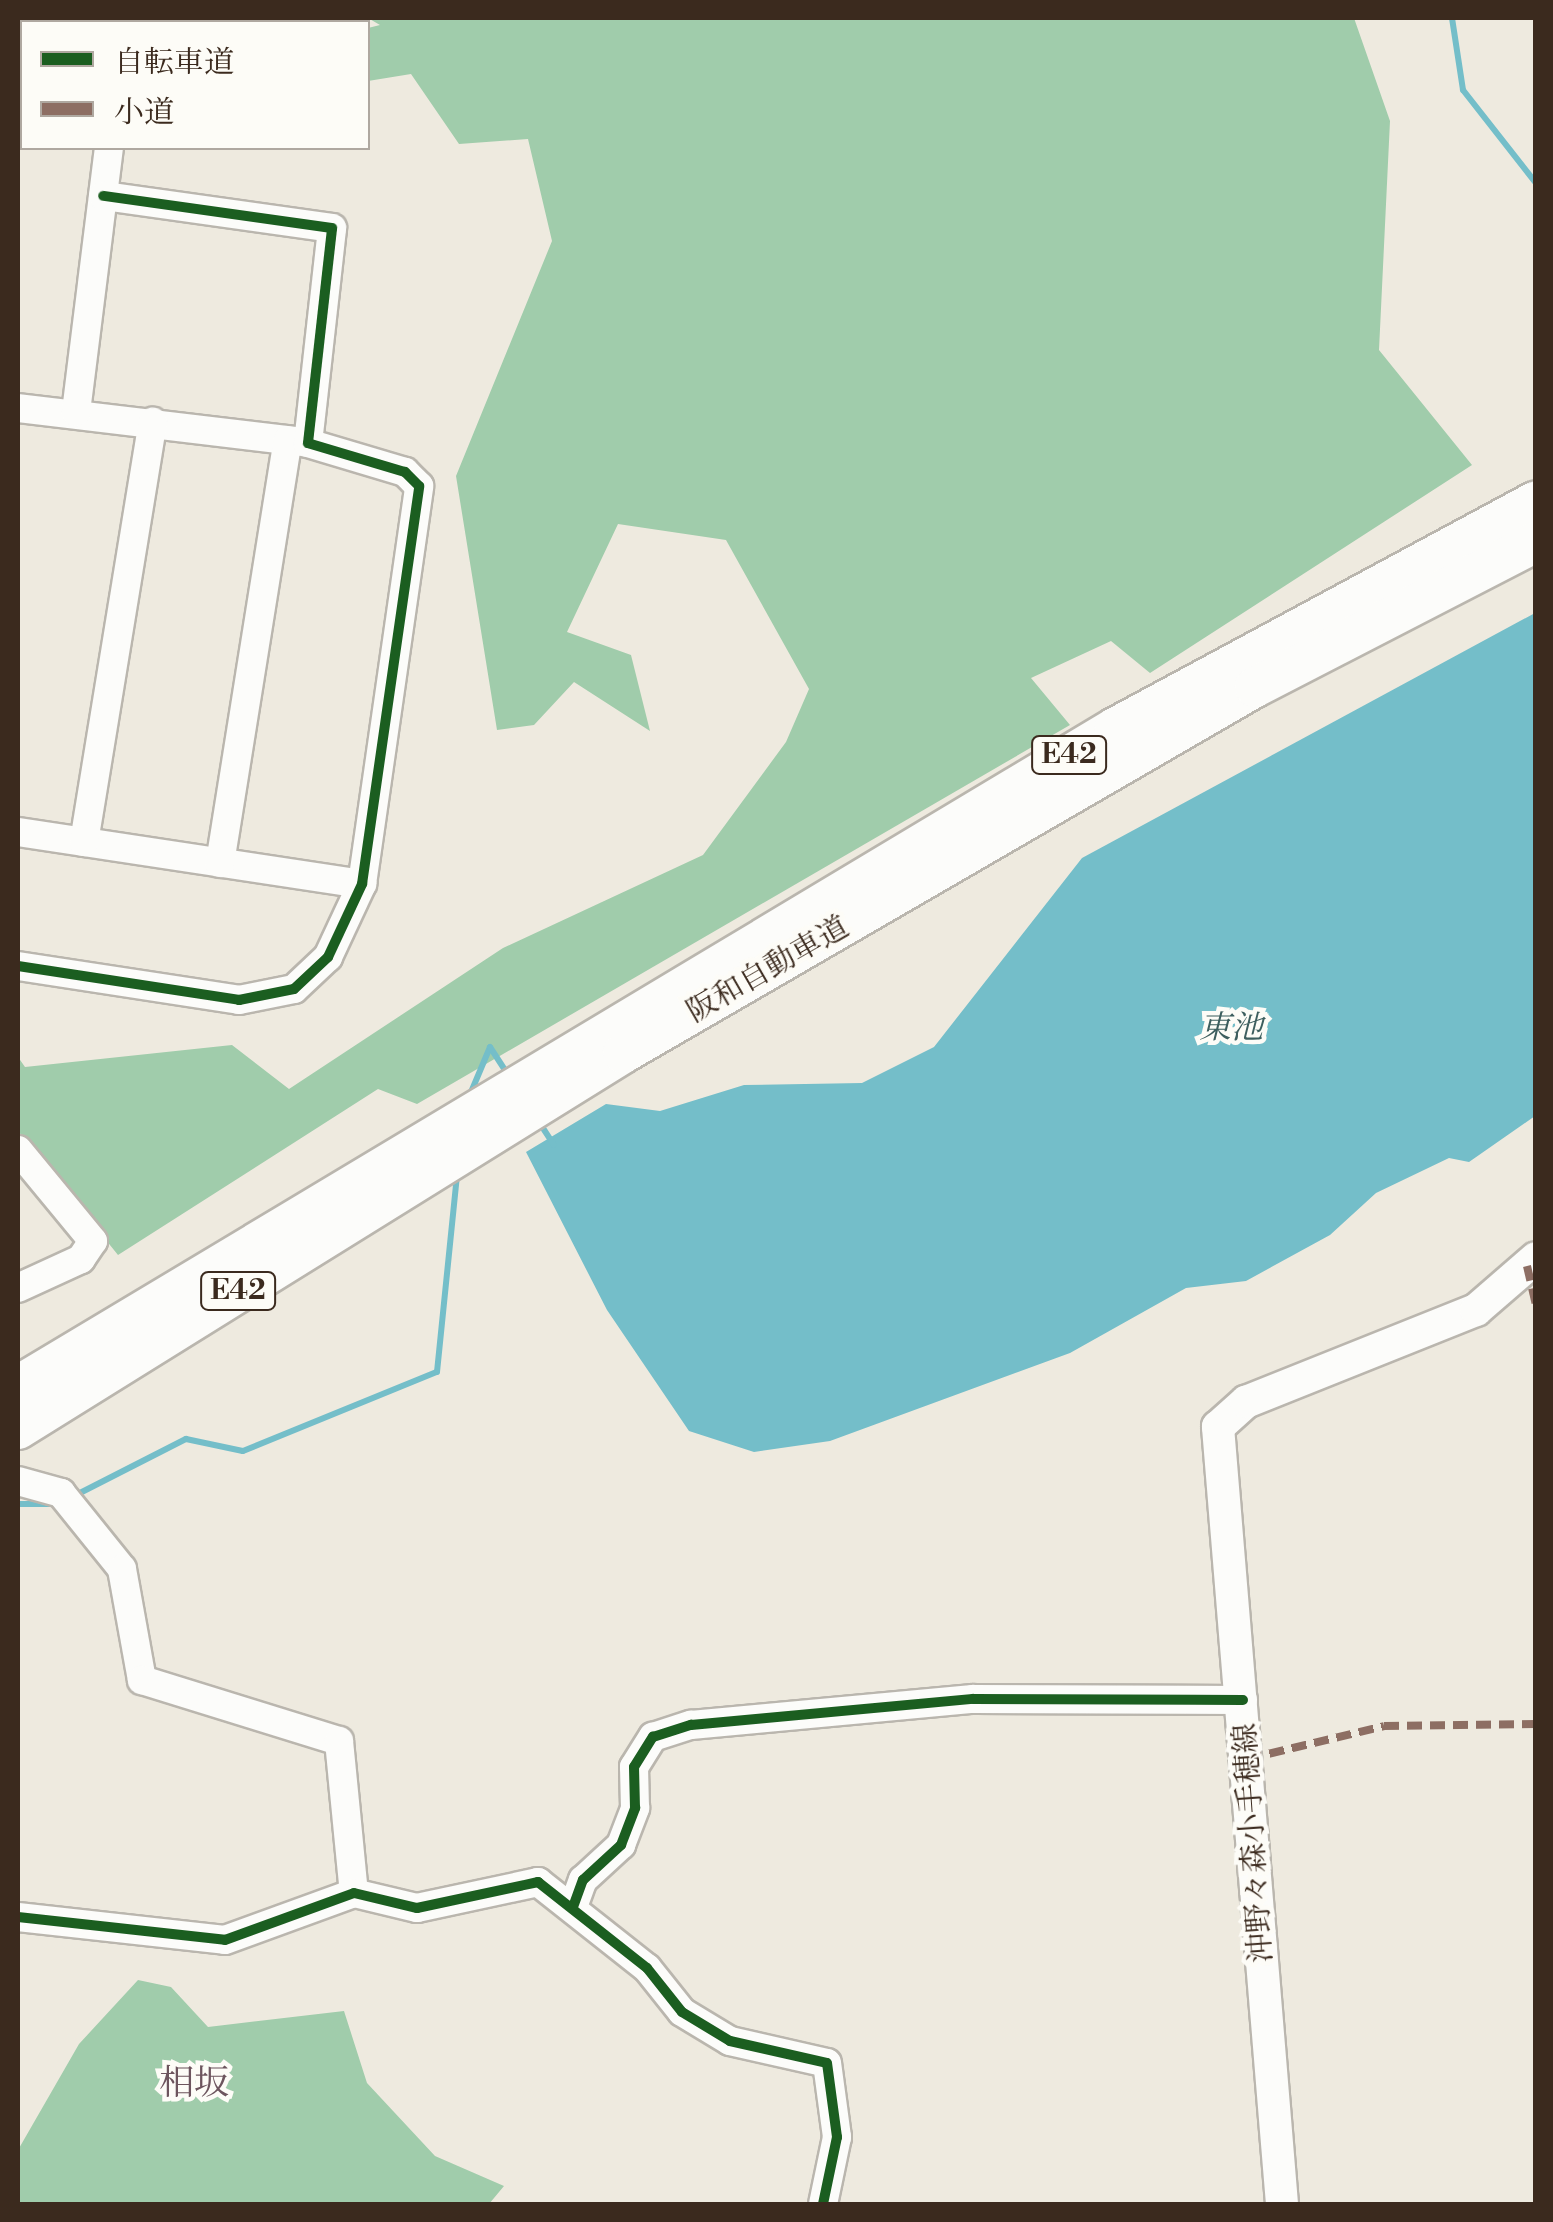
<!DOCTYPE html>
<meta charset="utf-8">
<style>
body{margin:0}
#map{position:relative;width:1553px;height:2222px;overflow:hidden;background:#eeeadf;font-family:"Libre Bodoni","Noto Serif JP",serif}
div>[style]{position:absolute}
.forest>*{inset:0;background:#a0ccab}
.water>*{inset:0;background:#74bec9}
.stream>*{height:6px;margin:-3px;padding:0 3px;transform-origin:3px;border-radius:3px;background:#74bec9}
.roads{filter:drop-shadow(2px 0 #bab6ae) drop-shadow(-2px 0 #bab6ae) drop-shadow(0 2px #bab6ae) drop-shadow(0 -2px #bab6ae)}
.minor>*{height:28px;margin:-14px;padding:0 14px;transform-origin:14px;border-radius:14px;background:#fcfcfa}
.major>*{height:32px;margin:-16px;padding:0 16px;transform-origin:16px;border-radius:16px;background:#fcfcfa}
.highway>*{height:40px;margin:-20px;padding:0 20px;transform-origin:20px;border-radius:20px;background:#fcfcfa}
.quiet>*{height:8px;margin-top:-4px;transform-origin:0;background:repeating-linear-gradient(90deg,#8d6e63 0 15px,transparent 0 23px)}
.cycleway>*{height:10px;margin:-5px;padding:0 5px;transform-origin:5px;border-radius:5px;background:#1b5e20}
span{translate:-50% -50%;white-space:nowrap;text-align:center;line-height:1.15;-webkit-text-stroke:9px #fdfcf7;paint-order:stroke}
.shield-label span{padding:2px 8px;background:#fdfcf7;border:2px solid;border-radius:8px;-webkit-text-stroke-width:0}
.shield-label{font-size:28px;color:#3b2a1e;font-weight:700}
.street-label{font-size:30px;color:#3b2a1e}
.water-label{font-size:32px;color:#3d5e5e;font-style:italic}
.quarter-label{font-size:35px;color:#6d555e}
.frame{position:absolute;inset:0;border:20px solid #3b2a1e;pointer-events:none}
.legend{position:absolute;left:20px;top:20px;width:350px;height:130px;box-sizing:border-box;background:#fdfcf7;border:2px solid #afa8a0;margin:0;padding:12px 18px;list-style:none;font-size:30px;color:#3b2a1e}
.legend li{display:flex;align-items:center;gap:20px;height:50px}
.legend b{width:50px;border:2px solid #afa8a0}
</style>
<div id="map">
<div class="forest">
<i style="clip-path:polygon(368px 18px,1354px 18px,1390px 121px,1379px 350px,1472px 465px,1150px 673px,1111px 641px,1031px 678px,1070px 725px,417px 1104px,378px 1089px,118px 1255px,18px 1131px,18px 1057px,25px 1067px,232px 1045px,289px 1089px,503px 948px,703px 855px,786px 742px,809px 689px,726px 540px,618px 524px,567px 632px,631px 655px,650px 731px,574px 682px,534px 725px,497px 730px,456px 476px,552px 241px,528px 139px,459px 144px,411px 74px,368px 81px,368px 28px,380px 25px)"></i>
<i style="clip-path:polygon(138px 1980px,171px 1987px,208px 2027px,344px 2011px,367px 2083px,435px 2156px,504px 2186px,489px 2204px,18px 2204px,18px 2150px,79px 2044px)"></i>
</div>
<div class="water">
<i style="clip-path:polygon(1535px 613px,1535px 1116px,1469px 1162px,1449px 1158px,1376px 1193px,1330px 1235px,1246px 1281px,1186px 1288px,1070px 1353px,830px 1441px,754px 1452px,689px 1431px,607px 1310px,526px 1152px,606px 1104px,660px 1111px,744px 1085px,862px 1083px,934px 1047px,1082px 858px)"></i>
</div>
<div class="stream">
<i style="left:1452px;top:18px;width:73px;rotate:81.3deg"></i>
<i style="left:1463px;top:90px;width:118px;rotate:51.9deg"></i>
<i style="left:469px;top:1097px;width:54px;rotate:-67.2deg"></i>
<i style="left:490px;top:1047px;width:37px;rotate:57deg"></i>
<i style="left:539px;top:1122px;width:27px;rotate:57deg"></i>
<i style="left:74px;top:1496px;width:126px;rotate:-27deg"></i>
<i style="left:186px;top:1439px;width:58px;rotate:11.9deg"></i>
<i style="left:243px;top:1451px;width:209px;rotate:-22.2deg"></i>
<i style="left:437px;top:1372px;width:199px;rotate:-84.2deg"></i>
<i style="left:18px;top:1504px;width:40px"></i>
</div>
<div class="roads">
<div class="minor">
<i style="left:18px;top:69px;width:4px;rotate:14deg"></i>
<i style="left:18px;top:408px;width:286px;rotate:6.8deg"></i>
<i style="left:76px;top:412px;width:266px;rotate:-82.9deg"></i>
<i style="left:18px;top:832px;width:348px;rotate:8.6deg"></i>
<i style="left:84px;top:842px;width:426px;rotate:-80.7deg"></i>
<i style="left:220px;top:863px;width:428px;rotate:-80.9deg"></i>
<i style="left:18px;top:966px;width:224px;rotate:8.7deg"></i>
<i style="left:239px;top:1000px;width:56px;rotate:-11.3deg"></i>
<i style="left:294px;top:989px;width:47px;rotate:-43.3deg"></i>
<i style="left:328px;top:957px;width:81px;rotate:-65deg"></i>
<i style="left:362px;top:884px;width:402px;rotate:-81.8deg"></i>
<i style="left:419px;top:486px;width:20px;rotate:-135deg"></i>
<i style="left:405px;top:472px;width:101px;rotate:-163.4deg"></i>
<i style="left:308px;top:443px;width:216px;rotate:-83.6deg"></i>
<i style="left:332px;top:228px;width:231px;rotate:-172deg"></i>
<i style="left:18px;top:1150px;width:118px;rotate:50.5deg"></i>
<i style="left:93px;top:1241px;width:22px;rotate:124deg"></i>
<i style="left:81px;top:1259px;width:69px;rotate:155.3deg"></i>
<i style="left:18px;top:1481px;width:45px;rotate:15.6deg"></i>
<i style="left:61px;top:1493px;width:97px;rotate:51.2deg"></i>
<i style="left:122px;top:1569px;width:113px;rotate:79.8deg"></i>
<i style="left:142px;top:1680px;width:206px;rotate:17.2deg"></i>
<i style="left:339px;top:1741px;width:153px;rotate:84.4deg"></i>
<i style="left:573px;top:1907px;width:29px;rotate:-70deg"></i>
<i style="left:583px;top:1880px;width:52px;rotate:-42.6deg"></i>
<i style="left:621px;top:1845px;width:40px;rotate:-69deg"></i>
<i style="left:635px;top:1808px;width:41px;rotate:-91.4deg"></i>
<i style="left:634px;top:1767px;width:36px;rotate:-58deg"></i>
<i style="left:653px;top:1737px;width:40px;rotate:-18deg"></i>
<i style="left:691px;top:1725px;width:283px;rotate:-5.3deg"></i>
<i style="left:973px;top:1699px;width:270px;rotate:0.2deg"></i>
<i style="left:18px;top:1917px;width:208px;rotate:6.3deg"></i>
<i style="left:225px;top:1940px;width:137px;rotate:-20deg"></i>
<i style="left:354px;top:1893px;width:65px;rotate:13.4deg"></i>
<i style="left:417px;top:1908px;width:124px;rotate:-12.1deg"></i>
<i style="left:538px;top:1882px;width:139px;rotate:38.3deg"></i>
<i style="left:647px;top:1968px;width:56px;rotate:51.5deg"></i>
<i style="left:682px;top:2012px;width:56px;rotate:31.1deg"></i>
<i style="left:730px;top:2041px;width:99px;rotate:12.8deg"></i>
<i style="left:827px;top:2063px;width:75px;rotate:82.3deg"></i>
<i style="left:837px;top:2137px;width:68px;rotate:101.8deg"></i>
</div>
<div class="major">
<i style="left:1282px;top:2204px;width:780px;rotate:-94.71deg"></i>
<i style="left:1218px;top:1427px;width:38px;rotate:-42deg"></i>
<i style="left:1246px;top:1402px;width:248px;rotate:-21.8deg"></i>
<i style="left:1476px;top:1310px;width:79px;rotate:-40.9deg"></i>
</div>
<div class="highway">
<i style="left:18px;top:1386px;width:1279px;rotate:-30.96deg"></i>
<i style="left:1115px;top:728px;width:478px;rotate:-28.3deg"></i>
<i style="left:18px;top:1429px;width:712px;rotate:-31.86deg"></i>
<i style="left:623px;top:1053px;width:730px;rotate:-30.08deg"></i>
<i style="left:1255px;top:687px;width:316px;rotate:-27.3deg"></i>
</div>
</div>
<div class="quiet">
<i style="left:1527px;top:1266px;width:39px;rotate:77deg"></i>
<i style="left:1247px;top:1759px;width:141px;rotate:-13.5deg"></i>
<i style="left:1384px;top:1726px;width:152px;rotate:-0.8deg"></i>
</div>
<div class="cycleway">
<i style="left:18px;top:966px;width:224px;rotate:8.7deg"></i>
<i style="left:239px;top:1000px;width:56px;rotate:-11.3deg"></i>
<i style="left:294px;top:989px;width:47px;rotate:-43.3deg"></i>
<i style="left:328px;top:957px;width:81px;rotate:-65deg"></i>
<i style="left:362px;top:884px;width:402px;rotate:-81.8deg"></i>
<i style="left:419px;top:486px;width:20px;rotate:-135deg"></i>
<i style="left:405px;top:472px;width:101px;rotate:-163.4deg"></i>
<i style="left:308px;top:443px;width:216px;rotate:-83.6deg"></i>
<i style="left:332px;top:228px;width:231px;rotate:-172deg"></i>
<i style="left:573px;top:1907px;width:29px;rotate:-70deg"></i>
<i style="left:583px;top:1880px;width:52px;rotate:-42.6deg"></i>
<i style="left:621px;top:1845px;width:40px;rotate:-69deg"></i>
<i style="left:635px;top:1808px;width:41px;rotate:-91.4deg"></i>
<i style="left:634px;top:1767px;width:36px;rotate:-58deg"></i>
<i style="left:653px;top:1737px;width:40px;rotate:-18deg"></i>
<i style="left:691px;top:1725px;width:283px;rotate:-5.3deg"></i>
<i style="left:973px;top:1699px;width:270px;rotate:0.2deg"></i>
<i style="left:18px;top:1917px;width:208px;rotate:6.3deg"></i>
<i style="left:225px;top:1940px;width:137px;rotate:-20deg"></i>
<i style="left:354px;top:1893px;width:65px;rotate:13.4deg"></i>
<i style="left:417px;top:1908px;width:124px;rotate:-12.1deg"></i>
<i style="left:538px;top:1882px;width:139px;rotate:38.3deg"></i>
<i style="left:647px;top:1968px;width:56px;rotate:51.5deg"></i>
<i style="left:682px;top:2012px;width:56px;rotate:31.1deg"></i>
<i style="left:730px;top:2041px;width:99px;rotate:12.8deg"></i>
<i style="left:827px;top:2063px;width:75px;rotate:82.3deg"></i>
<i style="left:837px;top:2137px;width:68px;rotate:101.8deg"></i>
</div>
<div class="shield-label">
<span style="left:1069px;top:755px">E42</span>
<span style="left:238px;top:1291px">E42</span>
</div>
<div class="street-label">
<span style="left:768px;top:970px;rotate:-30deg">阪和自動車道</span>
<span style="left:1254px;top:1843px;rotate:-94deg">沖野々森小手穂線</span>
</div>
<div class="water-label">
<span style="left:1231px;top:1028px">東池</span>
</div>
<div class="quarter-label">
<span style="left:194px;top:2084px">相坂</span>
</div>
<div class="frame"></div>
<ul class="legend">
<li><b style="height:12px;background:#1b5e20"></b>自転車道</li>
<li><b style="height:12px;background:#8d6e63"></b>小道</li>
</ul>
</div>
